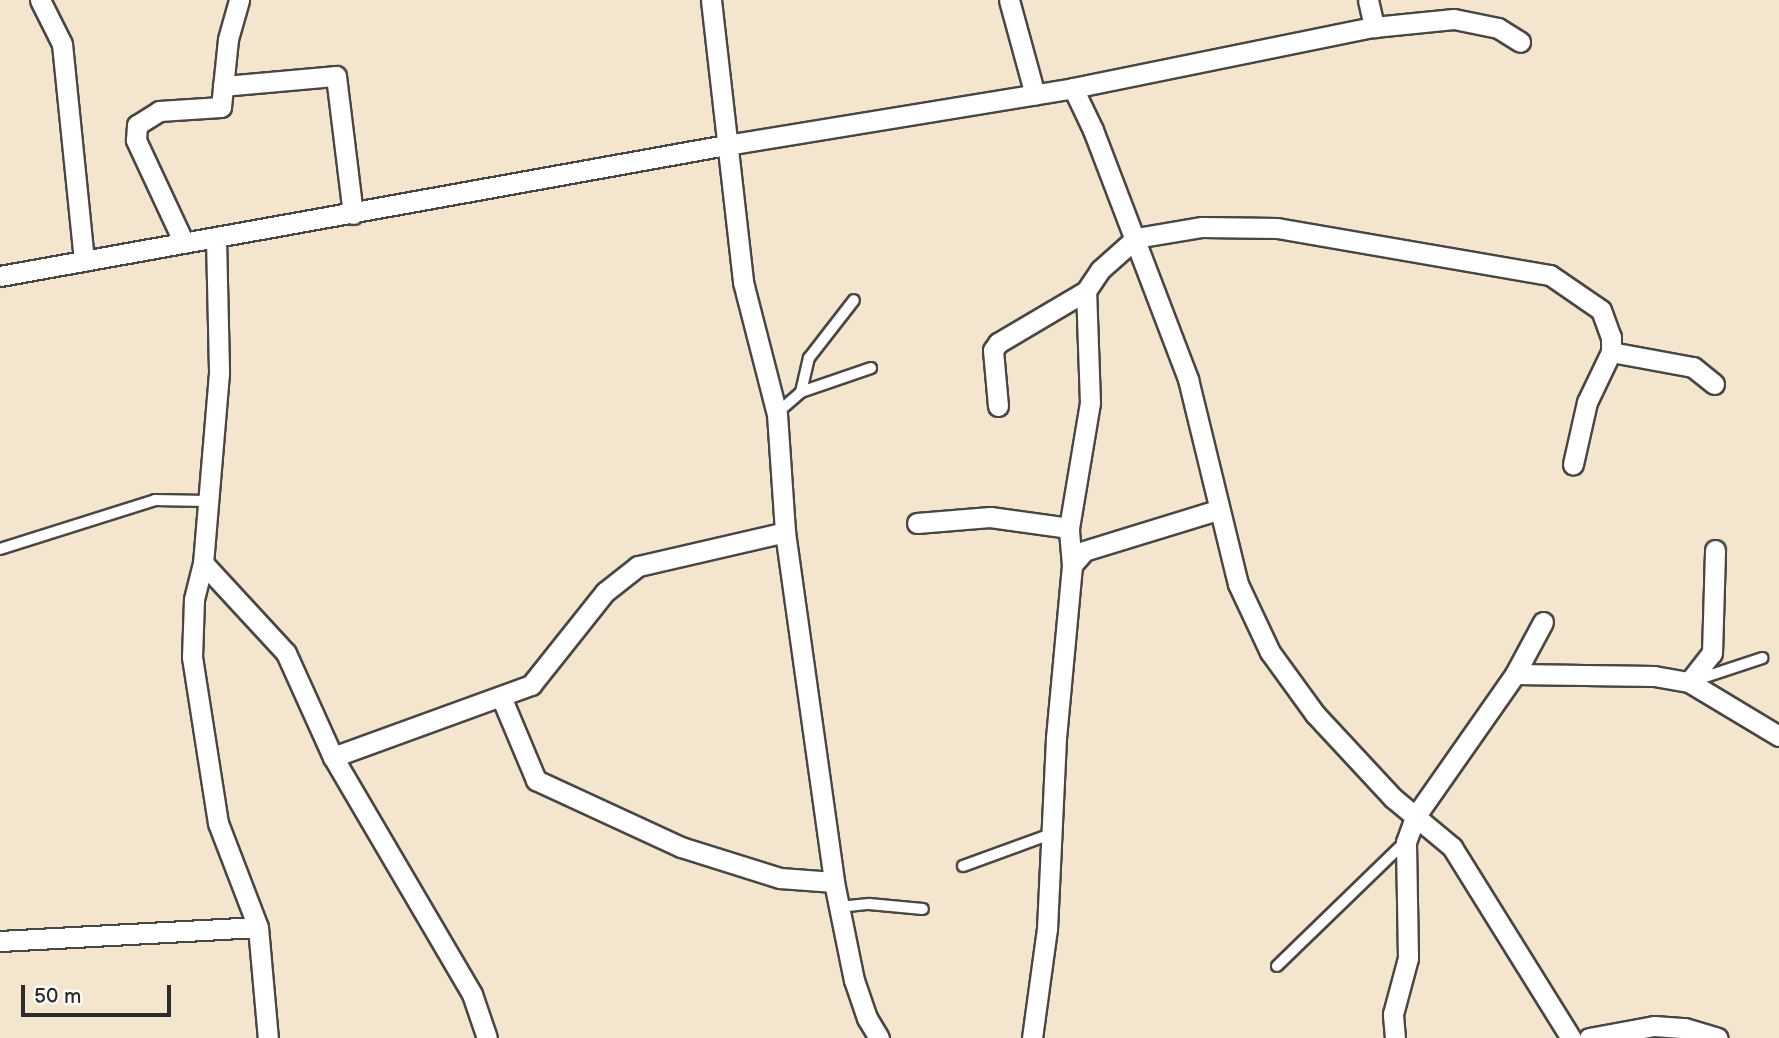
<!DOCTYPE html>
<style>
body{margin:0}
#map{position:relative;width:1779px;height:1038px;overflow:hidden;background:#f4e6ce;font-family:"Balsamiq Sans",sans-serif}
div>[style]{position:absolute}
.roads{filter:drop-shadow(2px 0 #494743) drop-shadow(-2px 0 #494743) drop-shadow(0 2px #494743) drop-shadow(0 -2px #494743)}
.service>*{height:10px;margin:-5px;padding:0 5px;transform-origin:5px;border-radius:5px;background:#fff}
.minor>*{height:19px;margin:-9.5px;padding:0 9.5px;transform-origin:9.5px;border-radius:9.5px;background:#fff}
span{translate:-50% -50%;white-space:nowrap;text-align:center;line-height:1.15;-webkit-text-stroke:7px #fdfcf7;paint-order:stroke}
.scale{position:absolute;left:21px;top:985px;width:150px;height:32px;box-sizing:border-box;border:4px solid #2b2b2b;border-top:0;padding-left:9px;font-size:21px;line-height:24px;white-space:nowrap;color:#2b2b2b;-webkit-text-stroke:5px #fdfcf7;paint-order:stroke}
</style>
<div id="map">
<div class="roads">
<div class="service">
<i style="left:801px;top:392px;width:74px;rotate:-18.9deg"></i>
<i style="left:777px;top:413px;width:32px;rotate:-41deg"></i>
<i style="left:801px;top:392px;width:35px;rotate:-77deg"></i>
<i style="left:809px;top:358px;width:73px;rotate:-52.2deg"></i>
<i style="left:0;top:549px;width:163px;rotate:-17.5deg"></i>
<i style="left:155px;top:500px;width:51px;rotate:1.1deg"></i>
<i style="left:1696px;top:680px;width:70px;rotate:-18.4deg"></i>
<i style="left:963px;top:866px;width:94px;rotate:-20deg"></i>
<i style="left:839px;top:907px;width:30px;rotate:-6deg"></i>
<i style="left:869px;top:904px;width:54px;rotate:5.3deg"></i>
<i style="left:1277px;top:966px;width:178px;rotate:-44.1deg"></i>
</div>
<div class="minor">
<i style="left:40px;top:0;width:49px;rotate:63.4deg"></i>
<i style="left:62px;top:44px;width:218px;rotate:84.2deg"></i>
<i style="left:711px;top:0;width:284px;rotate:83.5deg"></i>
<i style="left:743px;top:282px;width:136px;rotate:75.6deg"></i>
<i style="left:777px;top:414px;width:118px;rotate:86.1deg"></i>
<i style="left:785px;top:532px;width:353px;rotate:82deg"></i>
<i style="left:834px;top:882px;width:100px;rotate:78.5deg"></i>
<i style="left:854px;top:980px;width:40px;rotate:71.1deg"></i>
<i style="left:867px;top:1018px;width:23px;rotate:59deg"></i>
<i style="left:1009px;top:0;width:98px;rotate:74.7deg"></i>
<i style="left:1368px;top:0;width:28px;rotate:77deg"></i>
<i style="left:223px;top:86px;width:113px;rotate:-5.1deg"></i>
<i style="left:336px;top:76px;width:139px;rotate:83deg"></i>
<i style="left:1073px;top:88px;width:47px;rotate:64.5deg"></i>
<i style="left:1093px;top:130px;width:267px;rotate:69.1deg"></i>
<i style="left:1188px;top:379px;width:211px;rotate:76.3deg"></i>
<i style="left:1238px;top:584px;width:75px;rotate:64.8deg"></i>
<i style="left:1270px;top:652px;width:77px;rotate:54deg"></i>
<i style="left:1315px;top:714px;width:115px;rotate:47.1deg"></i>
<i style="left:1393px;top:798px;width:77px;rotate:39.7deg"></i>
<i style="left:1452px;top:847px;width:225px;rotate:58.1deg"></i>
<i style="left:216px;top:238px;width:135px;rotate:88.7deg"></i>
<i style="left:219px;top:373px;width:191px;rotate:94.8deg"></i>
<i style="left:203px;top:563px;width:122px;rotate:47.3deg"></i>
<i style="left:286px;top:653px;width:114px;rotate:65.7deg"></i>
<i style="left:333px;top:757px;width:275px;rotate:59.6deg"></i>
<i style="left:472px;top:994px;width:46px;rotate:71.2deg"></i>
<i style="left:184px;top:243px;width:114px;rotate:-115deg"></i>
<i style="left:136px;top:140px;width:15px;rotate:-86deg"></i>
<i style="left:137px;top:125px;width:26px;rotate:-32deg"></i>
<i style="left:159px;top:111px;width:62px;rotate:-3.7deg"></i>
<i style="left:221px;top:107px;width:68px;rotate:-84.1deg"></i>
<i style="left:228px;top:39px;width:41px;rotate:-74.2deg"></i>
<i style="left:0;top:276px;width:738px;rotate:-10.23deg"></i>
<i style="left:726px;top:145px;width:352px;rotate:-9.3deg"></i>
<i style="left:1073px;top:88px;width:307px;rotate:-11.5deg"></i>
<i style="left:1374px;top:27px;width:80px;rotate:-5.7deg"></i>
<i style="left:1454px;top:19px;width:45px;rotate:11.6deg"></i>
<i style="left:1498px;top:28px;width:26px;rotate:32deg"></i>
<i style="left:1611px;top:352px;width:83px;rotate:10.4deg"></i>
<i style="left:1693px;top:367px;width:27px;rotate:39deg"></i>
<i style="left:998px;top:406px;width:56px;rotate:-95.1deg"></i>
<i style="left:993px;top:350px;width:9px;rotate:-54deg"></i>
<i style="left:998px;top:343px;width:102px;rotate:-30.6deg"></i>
<i style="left:917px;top:523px;width:73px;rotate:-4.7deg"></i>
<i style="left:990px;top:517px;width:80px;rotate:7.9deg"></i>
<i style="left:203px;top:563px;width:38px;rotate:104deg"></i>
<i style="left:194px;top:600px;width:57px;rotate:92deg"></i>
<i style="left:192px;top:657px;width:168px;rotate:81.1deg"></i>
<i style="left:218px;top:823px;width:111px;rotate:69deg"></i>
<i style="left:258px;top:927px;width:111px;rotate:84.9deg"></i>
<i style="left:1072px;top:565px;width:37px;rotate:-95deg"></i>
<i style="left:1069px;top:528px;width:127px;rotate:-80.5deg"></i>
<i style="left:1090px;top:403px;width:112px;rotate:-92deg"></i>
<i style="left:1086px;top:291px;width:25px;rotate:-56deg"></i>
<i style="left:1100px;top:270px;width:48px;rotate:-41.6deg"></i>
<i style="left:1136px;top:238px;width:67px;rotate:-9.5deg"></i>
<i style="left:1202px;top:227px;width:75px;rotate:0.8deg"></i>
<i style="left:1277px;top:228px;width:277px;rotate:9.8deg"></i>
<i style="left:1550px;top:275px;width:62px;rotate:34.5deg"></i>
<i style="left:1601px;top:310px;width:29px;rotate:70deg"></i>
<i style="left:1611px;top:337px;width:15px;rotate:90deg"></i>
<i style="left:1611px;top:352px;width:55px;rotate:115.6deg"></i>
<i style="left:1587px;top:402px;width:64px;rotate:102.7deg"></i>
<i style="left:1515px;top:674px;width:139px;rotate:0.8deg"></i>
<i style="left:1654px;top:676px;width:36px;rotate:10deg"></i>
<i style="left:1689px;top:682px;width:105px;rotate:31deg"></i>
<i style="left:1689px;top:682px;width:37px;rotate:-52deg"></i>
<i style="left:1712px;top:653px;width:103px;rotate:-88.3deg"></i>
<i style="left:502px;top:699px;width:88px;rotate:67.2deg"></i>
<i style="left:536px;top:780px;width:160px;rotate:24.8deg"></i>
<i style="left:681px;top:847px;width:104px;rotate:17.4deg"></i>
<i style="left:780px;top:878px;width:54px;rotate:4.2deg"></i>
<i style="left:333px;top:757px;width:211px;rotate:-20deg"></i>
<i style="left:531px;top:685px;width:119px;rotate:-51.5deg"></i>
<i style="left:605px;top:592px;width:42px;rotate:-38.2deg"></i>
<i style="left:638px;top:566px;width:151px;rotate:-13deg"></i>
<i style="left:0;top:941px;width:258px;rotate:-3.1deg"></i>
<i style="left:1032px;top:1038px;width:110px;rotate:-82.2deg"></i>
<i style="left:1047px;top:929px;width:191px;rotate:-87.3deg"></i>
<i style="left:1056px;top:738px;width:174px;rotate:-84.7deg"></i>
<i style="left:1072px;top:565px;width:18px;rotate:-49deg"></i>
<i style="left:1084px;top:551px;width:139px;rotate:-17.1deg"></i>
<i style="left:1395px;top:1038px;width:24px;rotate:-95deg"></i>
<i style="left:1393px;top:1014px;width:58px;rotate:-75deg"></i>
<i style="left:1408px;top:958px;width:116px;rotate:-91deg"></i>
<i style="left:1406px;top:842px;width:27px;rotate:-70deg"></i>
<i style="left:1415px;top:817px;width:174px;rotate:-55deg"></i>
<i style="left:1515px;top:674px;width:59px;rotate:-61.7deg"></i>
<i style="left:1589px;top:1038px;width:66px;rotate:-10.5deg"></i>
<i style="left:1654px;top:1026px;width:31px;rotate:4deg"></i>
<i style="left:1685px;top:1028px;width:34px;rotate:17deg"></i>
</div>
</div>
<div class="scale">50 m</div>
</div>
